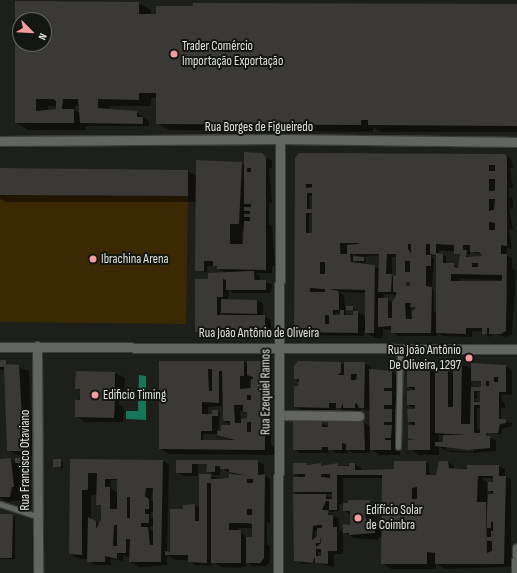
<!DOCTYPE html>
<meta charset="utf-8">
<style>
body{margin:0}
#map{position:relative;width:517px;height:573px;overflow:hidden;background:#1d1f1b;font-family:"Sofia Sans Condensed",sans-serif}
div>[style]{position:absolute}
.green>*{inset:0;background:#3b2903}
.water>*{inset:0;background:#15765a}
.shadow>*{inset:0;background:#0007}
.building>*{inset:0;background:#3a3935}
.roads{filter:drop-shadow(1px 0 #3c3d3a) drop-shadow(-1px 0 #3c3d3a) drop-shadow(0 1px #3c3d3a) drop-shadow(0 -1px #3c3d3a)}
.service>*{height:4.5px;margin:-2.25px;padding:0 2.25px;transform-origin:2.25px;border-radius:2.25px;background:#636560}
.minor>*{height:9px;margin:-4.5px;padding:0 4.5px;transform-origin:4.5px;border-radius:4.5px;background:#636560}
.dots>*{width:11px;height:11px;translate:-50% -50%;box-sizing:border-box;border:2px solid #141612;border-radius:50%}
span{translate:-50% -50%;white-space:nowrap;text-align:center;line-height:1.15;-webkit-text-stroke:4px #141612;paint-order:stroke}
.poi-label{font-size:13px;color:#dfe0dd}
.left{translate:0 -50%;text-align:left}
.right{translate:-100% -50%;text-align:right}
.street-label{font-size:13px;color:#dfe0dd}
.north{position:absolute;left:12px;top:12px;width:40px;height:40px;box-sizing:border-box;background:#141612;border:1px solid #656763;border-radius:50%;rotate:114deg;font-size:11px;font-weight:700;line-height:16px;text-align:center;color:#dfe0dd}
.north::after{content:'';display:block;margin:auto;width:14px;height:18px;background:#f49b9f;clip-path:polygon(50% 0,100% 100%,50% 72%,0 100%)}
</style>
<div id="map">
<div class="green">
<i style="clip-path:polygon(0 195px,188px 196px,186px 324px,0 322px)"></i>
</div>
<div class="water">
<i style="clip-path:polygon(139px 375px,146px 376px,146px 420px,126px 419px,126px 411px,138px 411px)"></i>
</div>
<div class="shadow">
<i style="clip-path:polygon(evenodd,16px 2px,139px 3px,151px 10px,151px 15px,517px 5px,517px 132px,382px 132px,373px 127px,373px 132px,169px 130px,157px 123px,157px 98px,151px 98px,151px 106px,110px 106px,110px 109px,136px 112px,149px 121px,149px 126px,86px 126px,86px 130px,28px 130px,16px 122px,16px 2px,20px 20px,44px 20px,44px 44px,20px 44px,20px 20px,16px 2px,48px 106px,57px 106px,57px 110px,48px 110px,48px 106px,16px 2px,75px 106px,79px 106px,81px 114px,75px 110px,75px 106px)"></i>
<i style="clip-path:polygon(evenodd,262px 154px,272px 161px,272px 168px,269px 168px,272px 203px,269px 203px,269px 224px,272px 226px,275px 266px,272px 266px,272px 273px,255px 273px,260px 276px,260px 281px,272px 284px,271px 293px,233px 293px,229px 290px,228px 300px,257px 300px,263px 304px,263px 316px,271px 320px,271px 332px,268px 336px,202px 335px,196px 332px,209px 280px,226px 273px,215px 266px,207px 266px,207px 272px,196px 270px,197px 202px,6px 202px,0 199px,0 169px,188px 171px,197px 176px,197px 161px,245px 165px,262px 154px,242px 231px,244px 231px,244px 245px,242px 245px,242px 231px,262px 154px,253px 275px,255px 275px,255px 285px,253px 285px,253px 275px,262px 154px,220px 312px,228px 316px,220px 316px,220px 312px)"></i>
<i style="clip-path:polygon(evenodd,505px 155px,511px 159px,513px 168px,510px 168px,513px 188px,510px 188px,509px 197px,513px 199px,513px 209px,509px 208px,513px 229px,509px 229px,512px 249px,507px 248px,506px 255px,512px 258px,512px 268px,516px 270px,512px 334px,507px 337px,493px 334px,489px 337px,483px 331px,472px 331px,472px 337px,443px 336px,437px 333px,437px 336px,398px 336px,392px 330px,383px 329px,383px 338px,375px 338px,364px 331px,364px 336px,306px 335px,299px 331px,296px 158px,505px 155px,309px 196px,313px 196px,312px 210px,310px 210px,309px 196px,505px 155px,309px 214px,313px 214px,312px 234px,309px 234px,309px 214px,505px 155px,339px 249px,341px 249px,341px 259px,339px 259px,339px 249px,505px 155px,439px 251px,455px 251px,461px 255px,459px 267px,446px 264px,446px 256px,439px 254px,439px 251px,505px 155px,470px 251px,483px 255px,484px 257px,471px 258px,465px 255px,470px 255px,470px 251px,505px 155px,353px 254px,360px 258px,359px 260px,353px 256px,353px 254px,505px 155px,380px 255px,380px 269px,363px 262px,366px 262px,366px 259px,362px 257px,380px 255px,505px 155px,429px 255px,437px 256px,437px 314px,434px 312px,434px 290px,432px 288px,434px 258px,429px 255px,505px 155px,392px 257px,397px 257px,397px 277px,392px 276px,392px 257px,505px 155px,460px 279px,503px 280px,503px 282px,460px 282px,460px 279px,505px 155px,406px 281px,411px 281px,411px 287px,406px 287px,406px 281px,505px 155px,505px 286px,507px 286px,507px 304px,505px 304px,505px 286px,505px 155px,339px 292px,366px 293px,366px 316px,356px 312px,353px 307px,347px 310px,354px 312px,354px 316px,346px 316px,344px 295px,339px 292px,505px 155px,384px 294px,396px 295px,395px 303px,384px 299px,384px 294px,505px 155px,411px 306px,416px 309px,413px 318px,411px 318px,411px 306px,505px 155px,335px 313px,341px 313px,341px 316px,335px 316px,335px 313px)"></i>
<i style="clip-path:polygon(0 361px,29px 371px,33px 456px,17px 455px,8px 450px,5px 371px,0 369px)"></i>
<i style="clip-path:polygon(evenodd,160px 362px,244px 362px,248px 364px,261px 362px,267px 365px,271px 370px,271px 445px,274px 447px,274px 455px,169px 454px,160px 449px,160px 362px,249px 381px,252px 381px,252px 389px,250px 389px,249px 381px,160px 362px,223px 406px,225px 421px,231px 427px,218px 432px,220px 413px,218px 411px,208px 415px,208px 407px,223px 406px,160px 362px,240px 410px,248px 414px,248px 419px,241px 420px,240px 410px,160px 362px,203px 434px,218px 434px,233px 441px,203px 441px,203px 434px)"></i>
<i style="clip-path:polygon(evenodd,341px 363px,345px 365px,364px 363px,371px 367px,371px 370px,392px 372px,401px 378px,401px 393px,393px 393px,401px 397px,401px 410px,392px 410px,401px 415px,401px 427px,393px 427px,401px 432px,401px 443px,394px 443px,400px 447px,400px 455px,380px 455px,370px 449px,370px 453px,353px 453px,348px 450px,348px 453px,335px 453px,328px 448px,328px 453px,300px 453px,294px 449px,321px 423px,329px 427px,329px 423px,364px 423px,371px 427px,371px 411px,361px 408px,361px 411px,343px 411px,337px 406px,335px 410px,301px 410px,295px 406px,302px 387px,295px 378px,341px 363px,351px 399px,359px 404px,359px 406px,350px 401px,351px 399px)"></i>
<i style="clip-path:polygon(evenodd,454px 363px,462px 364px,472px 369px,478px 364px,506px 366px,512px 370px,512px 395px,501px 394px,502px 401px,505px 403px,505px 408px,501px 408px,501px 420px,512px 423px,512px 426px,502px 429px,501px 434px,480px 432px,480px 435px,496px 440px,496px 451px,475px 453px,450px 452px,439px 447px,439px 455px,419px 455px,409px 449px,415px 441px,409px 437px,416px 426px,409px 422px,417px 410px,408px 405px,416px 391px,408px 387px,429px 370px,436px 373px,448px 371px,454px 375px,454px 363px,471px 380px,482px 382px,482px 388px,471px 388px,471px 380px,454px 363px,477px 392px,481px 392px,480px 403px,470px 399px,477px 399px,477px 392px,454px 363px,477px 408px,481px 408px,481px 431px,477px 429px,477px 408px,454px 363px,444px 432px,475px 432px,475px 434px,444px 434px,444px 432px,454px 363px,439px 434px,444px 437px,444px 443px,439px 443px,439px 434px,454px 363px,445px 448px,473px 450px,473px 452px,447px 450px,445px 448px)"></i>
<i style="clip-path:polygon(77px 372px,115px 373px,125px 378px,124px 394px,119px 394px,119px 404px,124px 407px,123px 422px,85px 422px,76px 416px,81px 391px,76px 388px)"></i>
<i style="clip-path:polygon(24px 459px,27px 464px,21px 464px,23px 492px,21px 492px,21px 500px,7px 502px,0 498px,0 460px,11px 460px,16px 462px)"></i>
<i style="clip-path:polygon(60px 460px,63px 462px,63px 468px,54px 466px)"></i>
<i style="clip-path:polygon(evenodd,71px 460px,163px 461px,169px 464px,167px 552px,171px 553px,184px 510px,195px 505px,200px 508px,200px 475px,230px 479px,236px 475px,221px 468px,220px 475px,214px 475px,208px 471px,208px 465px,198px 465px,198px 476px,183px 476px,177px 472px,177px 461px,257px 461px,264px 465px,264px 475px,270px 479px,270px 523px,267px 523px,267px 544px,270px 546px,270px 562px,266px 566px,253px 566px,246px 562px,246px 566px,238px 568px,222px 567px,212px 562px,212px 566px,195px 565px,189px 560px,176px 560px,167px 555px,167px 565px,140px 567px,130px 562px,130px 558px,123px 555px,123px 561px,111px 559px,111px 565px,94px 565px,88px 559px,80px 559px,70px 554px,71px 460px,198px 463px,211px 463px,211px 465px,198px 465px,198px 463px,71px 460px,111px 480px,118px 480px,118px 493px,111px 489px,111px 480px,71px 460px,153px 487px,154px 487px,154px 503px,151px 500px,153px 487px,71px 460px,91px 495px,98px 495px,97px 504px,102px 507px,100px 524px,91px 520px,91px 495px,71px 460px,151px 512px,154px 512px,154px 518px,151px 517px,151px 512px,71px 460px,150px 526px,154px 526px,154px 531px,150px 529px,150px 526px,71px 460px,238px 528px,253px 528px,253px 538px,246px 538px,238px 528px)"></i>
<i style="clip-path:polygon(evenodd,426px 462px,429px 464px,429px 476px,437px 476px,440px 462px,448px 462px,454px 466px,454px 469px,499px 466px,505px 469px,505px 476px,511px 480px,511px 565px,509px 567px,445px 569px,436px 564px,436px 569px,391px 569px,382px 563px,382px 538px,378px 538px,378px 540px,354px 538px,344px 532px,351px 526px,351px 515px,344px 510px,369px 501px,382px 508px,383px 478px,343px 478px,343px 504px,339px 504px,339px 511px,328px 512px,339px 519px,339px 530px,343px 532px,343px 554px,334px 554px,334px 567px,316px 563px,302px 564px,294px 559px,294px 495px,300px 495px,294px 492px,301px 478px,294px 474px,306px 464px,326px 467px,331px 467px,331px 464px,342px 466px,355px 464px,361px 468px,361px 471px,395px 469px,426px 462px,481px 478px,494px 478px,489px 490px,494px 495px,487px 495px,487px 482px,481px 478px,426px 462px,324px 494px,333px 494px,333px 499px,324px 494px,426px 462px,377px 516px,382px 516px,382px 531px,376px 527px,374px 519px,377px 520px,377px 516px,426px 462px,315px 531px,318px 531px,318px 537px,315px 537px,315px 531px,426px 462px,318px 552px,322px 552px,322px 557px,318px 557px,318px 552px)"></i>
<i style="clip-path:polygon(0 515px,15px 517px,15px 559px,0 559px)"></i>
</div>
<div class="building">
<i style="clip-path:polygon(evenodd,15px 1px,139px 2px,139px 14px,156px 14px,156px 6px,193px 6px,193px 3px,517px 4px,517px 126px,368px 125px,368px 120px,361px 120px,361px 125px,156px 124px,156px 93px,139px 93px,139px 100px,98px 99px,98px 108px,137px 111px,137px 117px,143px 117px,143px 124px,80px 123px,78px 99px,63px 99px,62px 109px,74px 109px,74px 123px,15px 123px,15px 1px,20px 20px,44px 20px,44px 44px,20px 44px,20px 20px,15px 1px,36px 99px,53px 99px,56px 101px,56px 109px,36px 111px,36px 99px)"></i>
<i style="clip-path:polygon(evenodd,244px 152px,262px 153px,266px 157px,266px 270px,217px 269px,217px 266px,213px 266px,213px 261px,204px 261px,204px 271px,195px 271px,196px 160px,242px 162px,239px 224px,230px 224px,230px 244px,243px 244px,244px 221px,250px 221px,250px 217px,244px 217px,244px 214px,250px 214px,250px 211px,244px 211px,244px 207px,251px 207px,251px 204px,244px 204px,244px 152px,247px 168px,251px 168px,251px 172px,247px 172px,247px 168px)"></i>
<i style="clip-path:polygon(evenodd,299px 153px,505px 154px,507px 157px,507px 246px,501px 245px,501px 254px,507px 254px,506px 331px,501px 334px,489px 334px,489px 328px,487px 328px,487px 334px,482px 334px,482px 328px,466px 328px,466px 334px,436px 333px,436px 255px,430px 254px,430px 244px,426px 244px,426px 255px,431px 255px,431px 266px,426px 266px,426px 286px,432px 287px,431px 333px,391px 333px,391px 326px,378px 327px,378px 298px,388px 298px,388px 318px,392px 318px,392px 302px,396px 296px,396px 292px,393px 292px,393px 275px,396px 276px,396px 254px,387px 254px,386px 274px,392px 274px,391px 292px,378px 292px,379px 254px,350px 254px,351px 262px,375px 265px,374px 333px,365px 333px,365px 290px,329px 289px,338px 291px,339px 294px,339px 310px,333px 310px,333px 315px,340px 315px,340px 310px,344px 310px,344px 315px,353px 315px,353px 311px,358px 311px,358px 333px,299px 332px,294px 328px,295px 158px,299px 153px,489px 165px,495px 165px,495px 171px,489px 171px,489px 165px,299px 153px,489px 179px,495px 179px,495px 190px,493px 191px,489px 191px,489px 179px,299px 153px,306px 184px,312px 184px,312px 187px,306px 188px,306px 184px,299px 153px,307px 193px,312px 193px,312px 209px,307px 209px,307px 193px,299px 153px,489px 199px,495px 199px,494px 210px,489px 211px,489px 199px,299px 153px,306px 213px,312px 213px,312px 233px,306px 233px,306px 213px,299px 153px,489px 222px,495px 223px,495px 230px,489px 230px,489px 222px,299px 153px,340px 243px,358px 243px,358px 244px,347px 245px,347px 254px,340px 254px,340px 243px,299px 153px,408px 244px,411px 244px,411px 253px,408px 249px,408px 244px,299px 153px,436px 244px,454px 245px,454px 254px,460px 254px,458px 268px,454px 267px,454px 263px,443px 263px,443px 254px,436px 253px,436px 244px,299px 153px,463px 245px,470px 245px,470px 252px,479px 252px,482px 256px,466px 257px,467px 250px,463px 250px,463px 245px,299px 153px,405px 261px,410px 261px,410px 272px,405px 272px,405px 261px,299px 153px,320px 262px,325px 262px,325px 274px,320px 274px,320px 262px,299px 153px,472px 263px,478px 263px,478px 267px,472px 267px,472px 263px,299px 153px,451px 274px,502px 275px,502px 281px,451px 281px,451px 274px,299px 153px,406px 282px,410px 282px,410px 286px,406px 286px,406px 282px,299px 153px,310px 288px,325px 289px,325px 292px,310px 292px,310px 288px,299px 153px,405px 303px,411px 303px,410px 307px,415px 307px,415px 310px,412px 310px,412px 319px,406px 319px,405px 303px,299px 153px,325px 315px,329px 315px,329px 324px,325px 324px,325px 315px)"></i>
<i style="clip-path:polygon(0 168px,188px 170px,188px 196px,0 195px)"></i>
<i style="clip-path:polygon(353px 256px,364px 257px,364px 261px,353px 261px)"></i>
<i style="clip-path:polygon(249px 271px,254px 271px,254px 280px,266px 280px,266px 290px,226px 290px,226px 280px,223px 279px,223px 297px,217px 297px,217px 315px,265px 315px,265px 328px,261px 333px,195px 332px,195px 279px,208px 279px,208px 273px)"></i>
<i style="clip-path:polygon(221px 299px,257px 300px,257px 314px,221px 313px)"></i>
<i style="clip-path:polygon(346px 306px,353px 306px,353px 311px,346px 310px)"></i>
<i style="clip-path:polygon(0 360px,6px 360px,6px 364px,19px 365px,24px 451px,7px 451px,4px 367px,0 367px)"></i>
<i style="clip-path:polygon(evenodd,159px 361px,244px 361px,244px 376px,240px 376px,240px 389px,251px 388px,251px 379px,253px 379px,253px 377px,247px 375px,247px 361px,261px 361px,265px 365px,265px 450px,159px 449px,159px 361px,208px 369px,212px 369px,212px 391px,209px 391px,208px 369px,159px 361px,219px 371px,222px 371px,223px 418px,224px 421px,230px 421px,230px 425px,221px 425px,221px 431px,217px 431px,217px 435px,235px 440px,201px 440px,201px 431px,212px 431px,212px 416px,218px 416px,218px 410px,212px 410px,212px 414px,202px 414px,202px 402px,219px 403px,219px 371px,159px 361px,247px 395px,251px 395px,251px 400px,247px 400px,247px 395px,159px 361px,234px 405px,243px 405px,243px 412px,247px 412px,247px 418px,241px 419px,241px 423px,235px 423px,234px 405px,159px 361px,247px 422px,251px 422px,251px 432px,247px 432px,247px 422px)"></i>
<i style="clip-path:polygon(evenodd,298px 361px,341px 362px,341px 372px,338px 375px,344px 375px,344px 362px,365px 362px,364px 408px,359px 408px,357px 403px,355px 403px,355px 408px,343px 408px,343px 403px,341px 408px,336px 408px,336px 403px,329px 403px,329px 408px,294px 407px,294px 386px,298px 386px,299px 379px,294px 379px,294px 366px,298px 361px,351px 374px,357px 374px,356px 380px,351px 380px,351px 374px)"></i>
<i style="clip-path:polygon(evenodd,453px 362px,462px 363px,461px 424px,470px 424px,471px 387px,481px 387px,481px 381px,471px 381px,471px 363px,506px 365px,506px 392px,499px 392px,499px 419px,506px 419px,506px 423px,500px 424px,498px 433px,486px 433px,486px 436px,490px 436px,490px 448px,468px 450px,435px 446px,435px 442px,443px 442px,443px 435px,467px 435px,435px 433px,435px 370px,448px 370px,448px 407px,453px 407px,453px 362px,494px 377px,498px 377px,498px 382px,494px 382px,494px 377px,453px 362px,486px 381px,489px 381px,489px 386px,486px 386px,486px 381px,453px 362px,474px 391px,480px 391px,480px 402px,474px 402px,474px 391px,453px 362px,474px 405px,480px 405px,480px 433px,474px 433px,474px 405px)"></i>
<i style="clip-path:polygon(369px 369px,392px 371px,392px 388px,384px 388px,384px 391px,392px 391px,392px 405px,384px 405px,384px 409px,392px 409px,392px 422px,384px 422px,384px 425px,392px 425px,391px 438px,385px 438px,385px 440px,391px 440px,391px 450px,370px 450px)"></i>
<i style="clip-path:polygon(415px 369px,430px 369px,430px 450px,408px 450px,408px 440px,415px 440px,408px 438px,408px 425px,415px 425px,415px 422px,408px 422px,407px 409px,415px 409px,415px 405px,407px 405px,407px 391px,415px 390px,415px 387px,407px 387px,407px 371px,415px 371px)"></i>
<i style="clip-path:polygon(76px 371px,115px 372px,115px 389px,110px 389px,110px 400px,115px 401px,114px 418px,75px 417px,75px 400px,80px 400px,80px 389px,75px 389px)"></i>
<i style="clip-path:polygon(293px 421px,322px 422px,322px 427px,328px 427px,328px 422px,364px 422px,365px 450px,346px 450px,346px 444px,342px 443px,342px 450px,328px 450px,328px 447px,322px 447px,322px 450px,293px 450px)"></i>
<i style="clip-path:polygon(11px 458px,14px 487px,12px 487px,10px 497px,0 497px,0 459px)"></i>
<i style="clip-path:polygon(15px 458px,24px 458px,24px 463px,15px 463px)"></i>
<i style="clip-path:polygon(53px 459px,61px 459px,61px 467px,53px 467px)"></i>
<i style="clip-path:polygon(evenodd,70px 459px,163px 460px,161px 562px,129px 562px,130px 539px,126px 539px,126px 553px,117px 553px,117px 559px,105px 556px,105px 562px,87px 562px,88px 517px,96px 521px,96px 529px,101px 519px,101px 505px,96px 505px,97px 473px,88px 473px,88px 490px,82px 490px,82px 555px,69px 554px,70px 459px,105px 479px,117px 479px,117px 509px,110px 509px,110px 487px,105px 487px,105px 479px,70px 459px,146px 488px,153px 488px,153px 545px,150px 545px,148px 527px,141px 527px,141px 523px,149px 523px,149px 514px,145px 514px,145px 509px,149px 509px,149px 499px,145px 496px,146px 488px,70px 459px,127px 497px,130px 497px,130px 518px,127px 518px,127px 497px,70px 459px,114px 525px,117px 525px,117px 546px,113px 546px,114px 525px)"></i>
<i style="clip-path:polygon(evenodd,176px 460px,258px 460px,258px 475px,265px 474px,264px 558px,260px 563px,246px 563px,246px 537px,252px 537px,252px 524px,247px 523px,229px 523px,229px 530px,241px 530px,241px 563px,211px 563px,211px 483px,207px 483px,207px 563px,188px 562px,188px 555px,165px 555px,165px 551px,170px 552px,170px 509px,183px 509px,183px 505px,195px 504px,195px 521px,199px 521px,199px 474px,211px 474px,211px 479px,229px 478px,229px 474px,244px 475px,229px 472px,229px 469px,220px 469px,220px 466px,215px 466px,215px 472px,206px 472px,207px 464px,192px 464px,192px 473px,176px 473px,176px 460px,247px 479px,253px 479px,253px 483px,247px 483px,247px 479px,176px 460px,247px 509px,252px 509px,252px 515px,247px 515px,247px 509px)"></i>
<i style="clip-path:polygon(evenodd,394px 461px,426px 461px,426px 475px,436px 475px,439px 461px,448px 461px,449px 468px,462px 469px,467px 469px,467px 465px,499px 465px,499px 476px,506px 476px,504px 564px,435px 564px,435px 553px,427px 552px,427px 564px,381px 564px,382px 475px,337px 475px,337px 510px,329px 510px,329px 501px,326px 501px,322px 510px,329px 510px,328px 515px,333px 515px,333px 527px,337px 527px,337px 551px,328px 551px,328px 564px,315px 563px,315px 556px,313px 563px,294px 561px,293px 494px,326px 494px,326px 499px,332px 499px,332px 492px,293px 492px,293px 477px,305px 477px,305px 474px,293px 474px,293px 463px,307px 463px,307px 465px,321px 463px,321px 466px,338px 463px,338px 466px,349px 466px,349px 463px,355px 463px,355px 470px,364px 470px,394px 469px,394px 461px,321px 474px,330px 474px,330px 478px,321px 477px,321px 474px,394px 461px,478px 476px,493px 476px,493px 482px,488px 482px,488px 491px,493px 491px,493px 494px,488px 494px,487px 506px,487px 528px,491px 528px,491px 521px,493px 522px,493px 531px,491px 531px,491px 537px,487px 537px,487px 541px,492px 541px,492px 551px,487px 553px,486px 502px,477px 502px,478px 476px,394px 461px,417px 487px,417px 499px,412px 499px,412px 488px,417px 487px,394px 461px,319px 525px,322px 525px,322px 528px,317px 528px,317px 536px,312px 540px,313px 526px,319px 525px,394px 461px,320px 536px,321px 543px,316px 547px,316px 543px,320px 543px,320px 536px,394px 461px,316px 549px,321px 549px,321px 556px,316px 556px,316px 549px)"></i>
<i style="clip-path:polygon(348px 500px,370px 500px,370px 503px,375px 503px,375px 511px,368px 511px,368px 515px,365px 515px,368px 525px,375px 525px,375px 533px,349px 535px,349px 533px,343px 533px,343px 524px,350px 525px,350px 511px,343px 511px,343px 503px,348px 503px)"></i>
<i style="clip-path:polygon(0 514px,13px 514px,12px 558px,0 558px)"></i>
</div>
<div class="roads">
<div class="service">
<i style="left:398px;top:447px;width:99px;rotate:-88.8deg"></i>
<i style="left:0;top:504px;width:40px;rotate:18deg"></i>
</div>
<div class="minor">
<i style="left:0;top:141px;width:280px;rotate:-0.4deg"></i>
<i style="left:280px;top:139px;width:237px;rotate:0.7deg"></i>
<i style="left:37px;top:346px;width:227px;rotate:89.7deg"></i>
<i style="left:0;top:347px;width:517px;rotate:0.22deg"></i>
<i style="left:279px;top:415px;width:80px;rotate:0.7deg"></i>
<i style="left:278px;top:573px;width:434px;rotate:-89.7deg"></i>
<i style="left:516px;top:573px;width:25px;rotate:-88deg"></i>
</div>
</div>
<div class="dots">
<i style="left:174px;top:54px;background:#f49b9f"></i>
<i style="left:93px;top:259px;background:#f49b9f"></i>
<i style="left:469px;top:358px;background:#f49b9f"></i>
<i style="left:95px;top:395px;background:#f49b9f"></i>
<i style="left:358px;top:518px;background:#f49b9f"></i>
</div>
<div class="poi-label">
<span class="left" style="left:182px;top:54px">Trader Comércio<br>Importação Exportação</span>
<span class="left" style="left:101px;top:259px">Ibrachina Arena</span>
<span class="right" style="left:461px;top:358px">Rua João Antônio<br>De Oliveira, 1297</span>
<span class="left" style="left:103px;top:395px">Edificio Timing</span>
<span class="left" style="left:366px;top:518px">Edifício Solar<br>de Coimbra</span>
</div>
<div class="street-label">
<span style="left:259px;top:127px">Rua Borges de Figueiredo</span>
<span style="left:259px;top:333px">Rua João Antônio de Oliveira</span>
<span style="left:266px;top:392px;rotate:-90deg">Rua Ezequiel Ramos</span>
<span style="left:25px;top:460px;rotate:-90deg">Rua Francisco Otaviano</span>
</div>
<div class="north">N</div>
</div>
